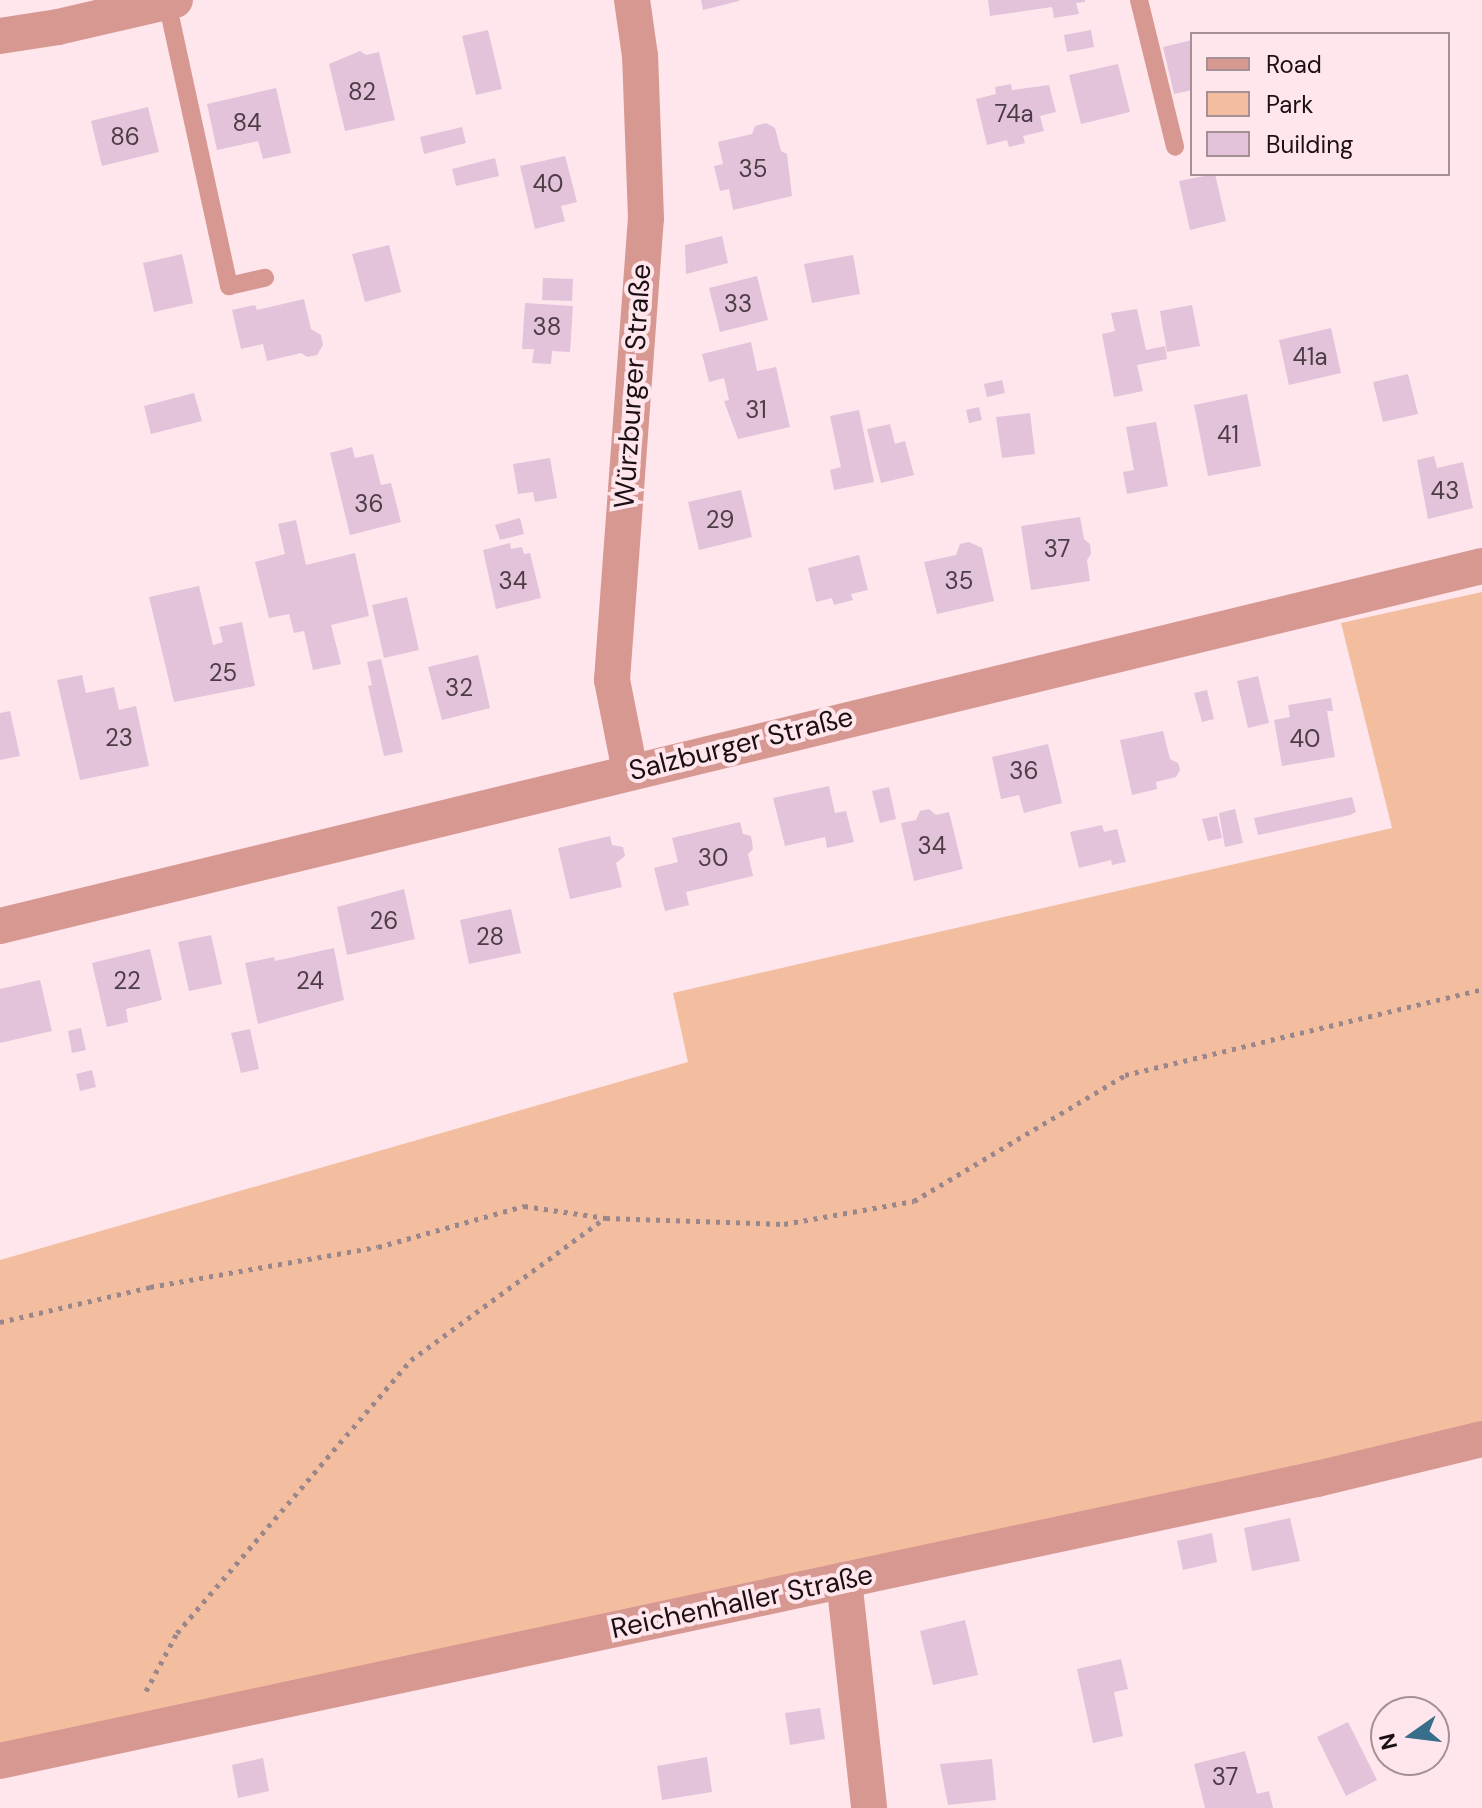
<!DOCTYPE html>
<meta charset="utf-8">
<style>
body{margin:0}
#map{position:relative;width:1482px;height:1808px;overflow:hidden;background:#fee6ec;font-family:"DM Sans",sans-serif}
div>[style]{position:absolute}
.green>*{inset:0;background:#f3bea0}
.building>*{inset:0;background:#e2c3da}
.path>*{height:5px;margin-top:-2.5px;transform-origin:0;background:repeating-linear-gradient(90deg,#9a878c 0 4px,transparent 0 10px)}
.service>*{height:18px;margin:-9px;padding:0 9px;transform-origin:9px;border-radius:9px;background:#d89892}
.minor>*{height:36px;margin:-18px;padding:0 18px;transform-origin:18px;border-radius:18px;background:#d89892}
span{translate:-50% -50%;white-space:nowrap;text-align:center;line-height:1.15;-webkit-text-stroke:8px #fee6ec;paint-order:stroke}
.number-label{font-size:24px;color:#4e3c45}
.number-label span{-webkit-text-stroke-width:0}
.street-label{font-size:28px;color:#1c0f13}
.legend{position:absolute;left:1190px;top:32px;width:260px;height:144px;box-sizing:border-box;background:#fee6ec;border:2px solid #a49095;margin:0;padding:10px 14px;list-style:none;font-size:24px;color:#1c0f13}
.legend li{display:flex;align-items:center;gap:16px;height:40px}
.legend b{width:40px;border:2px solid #a49095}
.north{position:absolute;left:1370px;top:1696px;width:80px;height:80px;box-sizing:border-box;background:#fee6ec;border:2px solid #a49095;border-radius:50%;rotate:256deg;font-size:22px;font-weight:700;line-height:32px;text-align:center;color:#1c0f13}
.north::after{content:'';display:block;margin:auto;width:28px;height:36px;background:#386e89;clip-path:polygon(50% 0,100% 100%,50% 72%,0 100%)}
</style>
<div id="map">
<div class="green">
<i style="clip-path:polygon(1482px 592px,1482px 1439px,0 1769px,0 1260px,688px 1062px,673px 993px,1392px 828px,1341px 623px)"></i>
</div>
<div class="building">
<i style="clip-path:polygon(701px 0,739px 0,739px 1px,703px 10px)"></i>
<i style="clip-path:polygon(988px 0,1085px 0,1085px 2px,1076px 3px,1079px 14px,1054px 18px,1052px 7px,990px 16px)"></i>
<i style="clip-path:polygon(488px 30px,502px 89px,476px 95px,462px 36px)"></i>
<i style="clip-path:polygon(1091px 30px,1094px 47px,1067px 52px,1064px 35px)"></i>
<i style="clip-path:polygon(1192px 40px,1192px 90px,1174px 94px,1163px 47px)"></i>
<i style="clip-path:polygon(360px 51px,366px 55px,379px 52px,395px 120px,345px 131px,329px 64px)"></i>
<i style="clip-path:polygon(1118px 64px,1130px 112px,1081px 124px,1069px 75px)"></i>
<i style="clip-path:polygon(1011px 84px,1012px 90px,1049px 85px,1056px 112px,1040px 116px,1044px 131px,1023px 136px,1025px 143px,1009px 147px,1007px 140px,987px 145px,976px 99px,996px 94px,995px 87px)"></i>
<i style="clip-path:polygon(276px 88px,291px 153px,263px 159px,258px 141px,217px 150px,207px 104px)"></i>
<i style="clip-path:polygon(148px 107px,159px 152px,102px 166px,91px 121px)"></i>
<i style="clip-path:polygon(766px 123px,775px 128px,781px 151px,787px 154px,792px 196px,733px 210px,729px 189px,720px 191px,714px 166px,723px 164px,718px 142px,752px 134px,755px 126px)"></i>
<i style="clip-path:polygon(462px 127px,466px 143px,424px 154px,420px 137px)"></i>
<i style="clip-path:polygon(565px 156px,577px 202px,561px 206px,565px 221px,535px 229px,520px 166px)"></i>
<i style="clip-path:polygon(495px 158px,499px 176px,456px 186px,452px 169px)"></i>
<i style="clip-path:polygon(1215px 174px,1226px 221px,1190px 230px,1179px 181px)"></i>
<i style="clip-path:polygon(722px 236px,728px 263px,686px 274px,685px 245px)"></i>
<i style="clip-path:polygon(389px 245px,401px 292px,365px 302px,352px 254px)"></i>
<i style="clip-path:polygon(182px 254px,193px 303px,154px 312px,143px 263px)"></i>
<i style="clip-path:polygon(853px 255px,860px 294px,812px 303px,804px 264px)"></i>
<i style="clip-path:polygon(757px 276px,768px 320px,720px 332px,709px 288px)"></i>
<i style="clip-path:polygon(543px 278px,573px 279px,572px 301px,542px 300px)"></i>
<i style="clip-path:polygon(304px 299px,311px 329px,321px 335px,323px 345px,317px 355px,307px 357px,301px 353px,267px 361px,263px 344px,241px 349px,232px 310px,255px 305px,257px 310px)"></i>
<i style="clip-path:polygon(525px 303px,573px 306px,570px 352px,552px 351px,551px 364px,532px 363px,534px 349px,522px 349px)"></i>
<i style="clip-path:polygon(1192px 305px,1200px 346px,1167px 352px,1160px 311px)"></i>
<i style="clip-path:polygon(1137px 309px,1146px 350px,1165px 346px,1167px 359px,1137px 365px,1143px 391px,1114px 397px,1102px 334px,1115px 331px,1111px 313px)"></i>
<i style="clip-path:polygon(1331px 328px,1341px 373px,1289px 385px,1279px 340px)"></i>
<i style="clip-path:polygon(751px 342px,757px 371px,776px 367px,790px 427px,738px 439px,724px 401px,729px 400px,724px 378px,709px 382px,702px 354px)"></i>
<i style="clip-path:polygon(1408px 374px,1418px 414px,1383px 422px,1373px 382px)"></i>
<i style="clip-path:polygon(1002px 380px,1005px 393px,987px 397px,984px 384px)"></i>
<i style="clip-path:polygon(194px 393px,202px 421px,151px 434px,144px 406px)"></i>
<i style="clip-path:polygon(1247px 394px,1261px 466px,1208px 476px,1194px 405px)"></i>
<i style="clip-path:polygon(979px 407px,982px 420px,969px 423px,966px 410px)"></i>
<i style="clip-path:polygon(859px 410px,874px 482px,834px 490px,830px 470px,841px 467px,830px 416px)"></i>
<i style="clip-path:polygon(1030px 413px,1035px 454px,1002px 458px,996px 417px)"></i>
<i style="clip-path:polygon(1156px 422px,1168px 486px,1127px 494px,1123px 472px,1134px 470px,1126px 427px)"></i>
<i style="clip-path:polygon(890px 424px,895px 444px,905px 441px,914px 475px,881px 483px,867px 429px)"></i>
<i style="clip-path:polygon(352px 447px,355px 458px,373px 454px,381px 485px,391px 483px,401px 522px,350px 535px,330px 453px)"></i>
<i style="clip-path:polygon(1434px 456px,1437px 468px,1463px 462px,1473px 508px,1428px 519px,1417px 460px)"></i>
<i style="clip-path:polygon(550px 458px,557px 498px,535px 502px,533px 492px,518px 494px,513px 464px)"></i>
<i style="clip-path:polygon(741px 490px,752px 537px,699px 550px,688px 502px)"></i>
<i style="clip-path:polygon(1080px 517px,1084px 539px,1090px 544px,1091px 554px,1087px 560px,1090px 581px,1031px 590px,1021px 526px)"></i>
<i style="clip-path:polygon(520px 518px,524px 534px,500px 540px,495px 525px)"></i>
<i style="clip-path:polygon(296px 520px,306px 565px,355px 553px,369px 616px,331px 625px,341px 664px,313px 670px,304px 631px,294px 633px,289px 614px,269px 618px,255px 562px,285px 554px,278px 524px)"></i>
<i style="clip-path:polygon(969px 542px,982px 548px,994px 601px,937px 614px,924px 562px,956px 555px,960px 544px)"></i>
<i style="clip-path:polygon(510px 543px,511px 549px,522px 547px,524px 554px,530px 553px,541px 598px,496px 609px,483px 550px)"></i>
<i style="clip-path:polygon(859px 555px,868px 590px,851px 594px,853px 600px,834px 605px,832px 598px,816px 602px,808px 568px)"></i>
<i style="clip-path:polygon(199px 586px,213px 645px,223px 642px,219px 627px,242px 622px,255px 686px,174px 702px,149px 597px)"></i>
<i style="clip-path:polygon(407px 597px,419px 650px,384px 658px,372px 605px)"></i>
<i style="clip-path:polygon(478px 655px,490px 708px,442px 720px,428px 667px)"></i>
<i style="clip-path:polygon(381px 659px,403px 752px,384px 756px,368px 686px,372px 685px,367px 662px)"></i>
<i style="clip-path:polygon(82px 675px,86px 693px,114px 687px,119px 710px,136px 706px,149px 766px,80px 780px,57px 680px)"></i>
<i style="clip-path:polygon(1258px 676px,1269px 723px,1248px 728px,1237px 681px)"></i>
<i style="clip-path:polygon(1207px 690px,1214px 719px,1202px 722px,1194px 693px)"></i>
<i style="clip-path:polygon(1331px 698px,1333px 711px,1327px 711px,1335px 757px,1282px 766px,1274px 720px,1290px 717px,1288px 705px)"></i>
<i style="clip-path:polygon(10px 711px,20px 756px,0 760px,0 713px)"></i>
<i style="clip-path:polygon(1163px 731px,1170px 759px,1178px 763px,1180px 770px,1176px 777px,1156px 782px,1157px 789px,1132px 795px,1120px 740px)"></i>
<i style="clip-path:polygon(1048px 744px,1062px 803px,1024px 813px,1019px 795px,1001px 799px,992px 757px)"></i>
<i style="clip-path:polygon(829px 786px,835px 813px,846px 811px,854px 842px,827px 848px,825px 837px,785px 846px,773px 798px)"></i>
<i style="clip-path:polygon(889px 787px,896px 819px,880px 823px,872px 791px)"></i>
<i style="clip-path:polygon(1352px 797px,1356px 812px,1350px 815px,1258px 835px,1254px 818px)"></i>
<i style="clip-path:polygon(929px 809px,936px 815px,949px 812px,963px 869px,914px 881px,901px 823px,916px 820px,920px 811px)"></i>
<i style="clip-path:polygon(1235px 809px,1243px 843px,1225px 847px,1219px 813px)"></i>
<i style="clip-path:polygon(1217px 816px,1222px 838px,1208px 841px,1202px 819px)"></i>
<i style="clip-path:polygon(740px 822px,743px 834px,751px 836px,753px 849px,748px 854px,753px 876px,686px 892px,689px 905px,665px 911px,654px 868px,678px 862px,672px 838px)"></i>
<i style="clip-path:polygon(1102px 825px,1104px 832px,1117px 829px,1126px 862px,1112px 865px,1111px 860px,1079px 868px,1070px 832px)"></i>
<i style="clip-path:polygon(610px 836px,612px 845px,623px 847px,625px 856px,616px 863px,622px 887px,570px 899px,558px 848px)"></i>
<i style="clip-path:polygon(404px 889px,415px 939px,347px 955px,337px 907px)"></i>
<i style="clip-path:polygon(511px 909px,521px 953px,469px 964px,460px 920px)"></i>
<i style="clip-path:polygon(211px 935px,222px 984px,189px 991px,178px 942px)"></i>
<i style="clip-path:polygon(334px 948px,344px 1000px,258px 1024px,245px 963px,274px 957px,275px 961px)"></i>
<i style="clip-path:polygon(150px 949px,162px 1000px,126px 1009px,128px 1022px,107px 1027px,92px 963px)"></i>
<i style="clip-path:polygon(40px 980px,52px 1031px,0 1043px,0 989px)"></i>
<i style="clip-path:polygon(81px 1028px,86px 1050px,72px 1053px,68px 1031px)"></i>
<i style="clip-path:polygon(250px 1029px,259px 1069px,241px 1073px,231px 1033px)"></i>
<i style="clip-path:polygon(92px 1070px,96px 1087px,80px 1091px,76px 1074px)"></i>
<i style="clip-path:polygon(1290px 1518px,1300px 1561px,1252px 1571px,1244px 1528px)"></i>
<i style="clip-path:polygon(1212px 1533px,1217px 1562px,1183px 1570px,1177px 1541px)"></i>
<i style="clip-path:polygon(965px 1620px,978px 1675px,933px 1685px,920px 1631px)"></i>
<i style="clip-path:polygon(1121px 1659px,1128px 1689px,1114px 1692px,1123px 1736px,1093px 1743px,1077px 1669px)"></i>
<i style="clip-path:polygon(820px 1708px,825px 1739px,790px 1745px,785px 1713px)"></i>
<i style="clip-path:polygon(1348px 1722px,1377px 1780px,1346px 1796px,1317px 1737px)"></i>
<i style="clip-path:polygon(1245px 1751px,1257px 1794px,1269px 1791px,1273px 1808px,1205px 1808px,1194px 1764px)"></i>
<i style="clip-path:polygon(707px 1757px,712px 1792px,662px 1800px,657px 1766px)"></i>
<i style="clip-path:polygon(263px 1758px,269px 1791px,238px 1798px,232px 1765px)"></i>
<i style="clip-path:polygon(992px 1759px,996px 1800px,948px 1805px,940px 1764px)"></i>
</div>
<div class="path">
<i style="left:0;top:1322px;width:154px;rotate:-13.1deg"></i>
<i style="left:150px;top:1287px;width:231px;rotate:-10deg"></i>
<i style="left:378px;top:1247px;width:152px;rotate:-15.7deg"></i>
<i style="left:524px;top:1206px;width:83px;rotate:8.3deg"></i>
<i style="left:606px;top:1218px;width:178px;rotate:1.9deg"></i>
<i style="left:784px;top:1224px;width:132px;rotate:-10deg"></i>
<i style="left:914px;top:1201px;width:246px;rotate:-30.8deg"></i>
<i style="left:1125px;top:1075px;width:367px;rotate:-13.5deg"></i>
<i style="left:146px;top:1691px;width:66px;rotate:-61.9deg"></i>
<i style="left:177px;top:1633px;width:360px;rotate:-49.4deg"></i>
<i style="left:411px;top:1360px;width:240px;rotate:-36.2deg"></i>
</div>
<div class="service">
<i style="left:1139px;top:0;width:151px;rotate:76.2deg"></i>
<i style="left:167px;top:2px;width:291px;rotate:77.7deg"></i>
<i style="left:229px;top:286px;width:37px;rotate:-13deg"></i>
</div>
<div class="minor">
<i style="left:0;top:36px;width:59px;rotate:-8.8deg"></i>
<i style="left:58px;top:27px;width:120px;rotate:-13deg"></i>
<i style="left:630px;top:771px;width:93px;rotate:-101.2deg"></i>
<i style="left:612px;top:680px;width:463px;rotate:-85.8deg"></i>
<i style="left:646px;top:218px;width:162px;rotate:-92.1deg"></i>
<i style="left:640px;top:56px;width:57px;rotate:-98.1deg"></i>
<i style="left:0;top:926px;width:1525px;rotate:-13.65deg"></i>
<i style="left:844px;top:1580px;width:229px;rotate:83.7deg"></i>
<i style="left:0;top:1761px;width:1347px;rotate:-12.09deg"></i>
<i style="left:1317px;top:1479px;width:170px;rotate:-13.6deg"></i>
</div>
<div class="number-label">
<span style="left:362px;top:92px">82</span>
<span style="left:1014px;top:114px">74a</span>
<span style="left:247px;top:123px">84</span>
<span style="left:125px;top:137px">86</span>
<span style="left:753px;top:169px">35</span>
<span style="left:548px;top:184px">40</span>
<span style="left:738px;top:304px">33</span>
<span style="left:547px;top:327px">38</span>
<span style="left:1310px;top:357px">41a</span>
<span style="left:756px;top:410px">31</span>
<span style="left:1228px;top:435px">41</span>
<span style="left:1445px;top:491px">43</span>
<span style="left:369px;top:504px">36</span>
<span style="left:720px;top:520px">29</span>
<span style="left:1057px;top:549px">37</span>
<span style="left:513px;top:581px">34</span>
<span style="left:959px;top:581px">35</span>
<span style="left:223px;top:673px">25</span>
<span style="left:459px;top:688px">32</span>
<span style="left:119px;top:738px">23</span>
<span style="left:1305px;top:739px">40</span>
<span style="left:1024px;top:771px">36</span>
<span style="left:932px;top:846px">34</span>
<span style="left:713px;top:858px">30</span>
<span style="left:384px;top:921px">26</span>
<span style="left:490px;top:937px">28</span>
<span style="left:127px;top:981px">22</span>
<span style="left:310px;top:981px">24</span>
<span style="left:1225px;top:1777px">37</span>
</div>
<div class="street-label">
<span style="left:633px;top:386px;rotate:-86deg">Würzburger Straße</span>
<span style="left:741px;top:744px;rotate:-14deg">Salzburger Straße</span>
<span style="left:742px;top:1602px;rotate:-12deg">Reichenhaller Straße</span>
</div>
<ul class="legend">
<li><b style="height:10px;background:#d89892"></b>Road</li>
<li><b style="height:22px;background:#f3bea0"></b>Park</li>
<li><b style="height:22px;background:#e2c3da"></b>Building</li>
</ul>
<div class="north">N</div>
</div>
